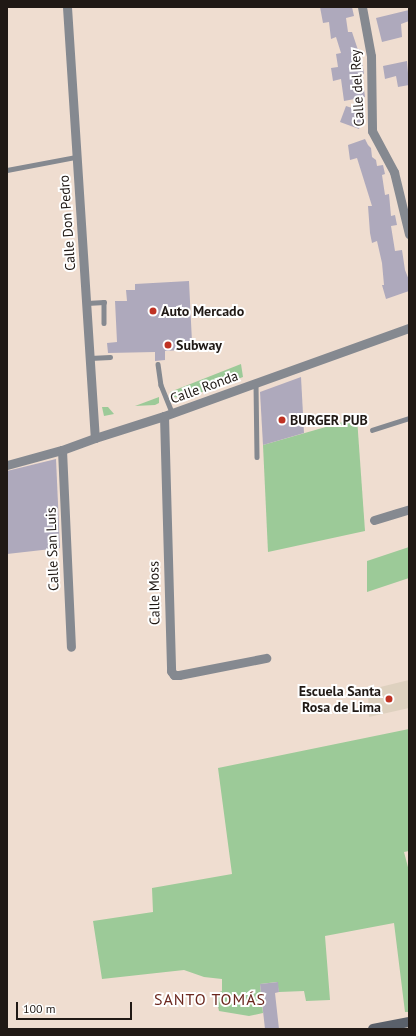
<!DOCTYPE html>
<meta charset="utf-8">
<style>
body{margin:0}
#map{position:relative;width:416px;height:1036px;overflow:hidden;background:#efddd0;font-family:"PT Sans",sans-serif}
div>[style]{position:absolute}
.education>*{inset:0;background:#ded1bf}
.green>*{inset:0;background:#9cca98}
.building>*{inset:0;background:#aea9bc}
.lane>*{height:4.5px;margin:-2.25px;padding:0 2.25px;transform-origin:2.25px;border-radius:2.25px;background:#858990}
.street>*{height:9px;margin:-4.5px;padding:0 4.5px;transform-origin:4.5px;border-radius:4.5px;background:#858990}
.secondary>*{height:10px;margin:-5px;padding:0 5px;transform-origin:5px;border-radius:5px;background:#5a606a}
.dots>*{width:11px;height:11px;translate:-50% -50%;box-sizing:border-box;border:2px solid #fff;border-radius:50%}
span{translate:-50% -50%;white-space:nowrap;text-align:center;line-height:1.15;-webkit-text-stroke:4px #fff;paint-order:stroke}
.street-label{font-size:14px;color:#201915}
.poi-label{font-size:14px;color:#201915;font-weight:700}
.left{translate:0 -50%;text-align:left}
.right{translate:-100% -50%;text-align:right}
.quarter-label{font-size:16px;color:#6b271e;letter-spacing:1px}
.frame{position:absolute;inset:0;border:8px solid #201915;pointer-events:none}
.scale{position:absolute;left:16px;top:1002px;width:116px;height:18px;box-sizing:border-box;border:2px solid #201915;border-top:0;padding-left:5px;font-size:12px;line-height:14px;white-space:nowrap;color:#201915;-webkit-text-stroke:3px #fff;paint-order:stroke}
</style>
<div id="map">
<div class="education">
<i style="clip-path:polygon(409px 680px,409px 708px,369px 717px,368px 690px)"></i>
</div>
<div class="green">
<i style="clip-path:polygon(241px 364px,243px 377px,186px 398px,173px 397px,170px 392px)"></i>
<i style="clip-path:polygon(159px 397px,159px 403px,155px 405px,135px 406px)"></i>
<i style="clip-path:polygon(102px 407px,108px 407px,114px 414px,104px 416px)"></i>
<i style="clip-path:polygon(357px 418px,365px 531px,268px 552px,263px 445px)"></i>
<i style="clip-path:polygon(409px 547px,409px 578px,367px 592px,367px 561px)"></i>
<i style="clip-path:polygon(409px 729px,409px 851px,404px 852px,409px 871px,409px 1012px,405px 1012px,394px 923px,325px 936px,330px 1000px,306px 1001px,304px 991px,279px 992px,277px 982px,260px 984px,263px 1013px,249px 1016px,219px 1011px,216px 998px,217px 993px,222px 991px,222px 979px,204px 977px,184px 970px,102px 979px,93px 921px,153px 912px,152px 888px,232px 874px,218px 768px)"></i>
</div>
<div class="building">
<i style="clip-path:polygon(320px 7px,352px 7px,354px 16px,346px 18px,348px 32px,352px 32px,358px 50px,360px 49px,364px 74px,362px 74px,365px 97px,344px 101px,341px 79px,333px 81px,331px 68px,338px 67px,336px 54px,341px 53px,336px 37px,331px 39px,329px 22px,323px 23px)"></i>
<i style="clip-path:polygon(409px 10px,409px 21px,401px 24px,402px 37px,382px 42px,376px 18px)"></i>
<i style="clip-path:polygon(407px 61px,409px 85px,398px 87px,396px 76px,385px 79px,383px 66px)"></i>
<i style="clip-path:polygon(346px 106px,364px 112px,359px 129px,340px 122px)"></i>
<i style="clip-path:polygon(365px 139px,368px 145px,371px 148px,372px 157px,376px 160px,377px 166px,383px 165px,385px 174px,382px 175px,385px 195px,389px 194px,391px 216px,395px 215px,397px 225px,391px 226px,395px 251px,402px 250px,405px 270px,409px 280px,409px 291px,386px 299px,382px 285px,384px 285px,382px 263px,377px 241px,372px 243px,370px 233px,368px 206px,372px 206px,357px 158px,350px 160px,348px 145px)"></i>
<i style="clip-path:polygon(189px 281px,192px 342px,197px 342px,198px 349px,165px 351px,165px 360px,155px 361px,155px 352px,108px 353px,107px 343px,117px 342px,115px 301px,127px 301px,126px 290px,135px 290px,135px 284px)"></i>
<i style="clip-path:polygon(301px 377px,304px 433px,263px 445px,260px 392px)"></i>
<i style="clip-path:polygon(56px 459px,60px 548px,7px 554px,7px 471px)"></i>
<i style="clip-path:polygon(278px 982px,279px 992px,275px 993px,279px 1029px,265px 1029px,260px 984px)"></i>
</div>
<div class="lane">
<i style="left:7px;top:170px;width:70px;rotate:-10.7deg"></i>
<i style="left:87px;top:303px;width:17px;rotate:-3deg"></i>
<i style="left:104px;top:302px;width:21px;rotate:90deg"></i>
<i style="left:90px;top:358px;width:20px;rotate:-3deg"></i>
<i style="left:158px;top:364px;width:21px;rotate:82deg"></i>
<i style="left:161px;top:385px;width:31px;rotate:68deg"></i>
<i style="left:256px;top:384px;width:73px;rotate:89.2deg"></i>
<i style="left:372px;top:430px;width:39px;rotate:-18deg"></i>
</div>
<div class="street">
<i style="left:67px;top:7px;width:432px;rotate:86.3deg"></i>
<i style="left:362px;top:7px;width:50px;rotate:79.6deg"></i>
<i style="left:371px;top:56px;width:75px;rotate:89.2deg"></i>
<i style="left:372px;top:131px;width:47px;rotate:61.8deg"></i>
<i style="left:394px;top:172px;width:64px;rotate:76.4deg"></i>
<i style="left:164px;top:416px;width:255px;rotate:88.4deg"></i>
<i style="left:171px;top:671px;width:5px;rotate:53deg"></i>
<i style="left:174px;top:675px;width:5px"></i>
<i style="left:179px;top:675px;width:89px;rotate:-11.1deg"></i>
<i style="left:62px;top:450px;width:197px;rotate:87.4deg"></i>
<i style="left:7px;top:465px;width:57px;rotate:-15.3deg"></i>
<i style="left:62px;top:450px;width:35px;rotate:-20deg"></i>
<i style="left:95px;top:438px;width:72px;rotate:-17.7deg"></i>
<i style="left:164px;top:416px;width:260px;rotate:-19.8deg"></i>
<i style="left:374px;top:520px;width:37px;rotate:-17deg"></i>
</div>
<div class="secondary">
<i style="left:373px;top:1029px;width:37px;rotate:-11deg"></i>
</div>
<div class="dots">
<i style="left:153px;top:311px;background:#bf3223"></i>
<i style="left:168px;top:345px;background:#bf3223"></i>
<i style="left:282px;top:420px;background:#bf3223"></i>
<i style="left:389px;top:699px;background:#bf3223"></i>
</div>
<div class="street-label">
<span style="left:357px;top:88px;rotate:-93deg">Calle del Rey</span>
<span style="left:67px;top:223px;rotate:-94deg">Calle Don Pedro</span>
<span style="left:204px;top:387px;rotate:-20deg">Calle Ronda</span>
<span style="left:52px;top:549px;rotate:-92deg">Calle San Luis</span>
<span style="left:154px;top:593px;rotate:-91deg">Calle Moss</span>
</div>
<div class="poi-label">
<span class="left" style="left:161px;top:311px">Auto Mercado</span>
<span class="left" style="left:176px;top:345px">Subway</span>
<span class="left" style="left:290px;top:420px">BURGER PUB</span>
<span class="right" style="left:381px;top:699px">Escuela Santa<br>Rosa de Lima</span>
</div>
<div class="quarter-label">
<span style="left:210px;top:999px">SANTO TOMÁS</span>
</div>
<div class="frame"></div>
<div class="scale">100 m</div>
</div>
